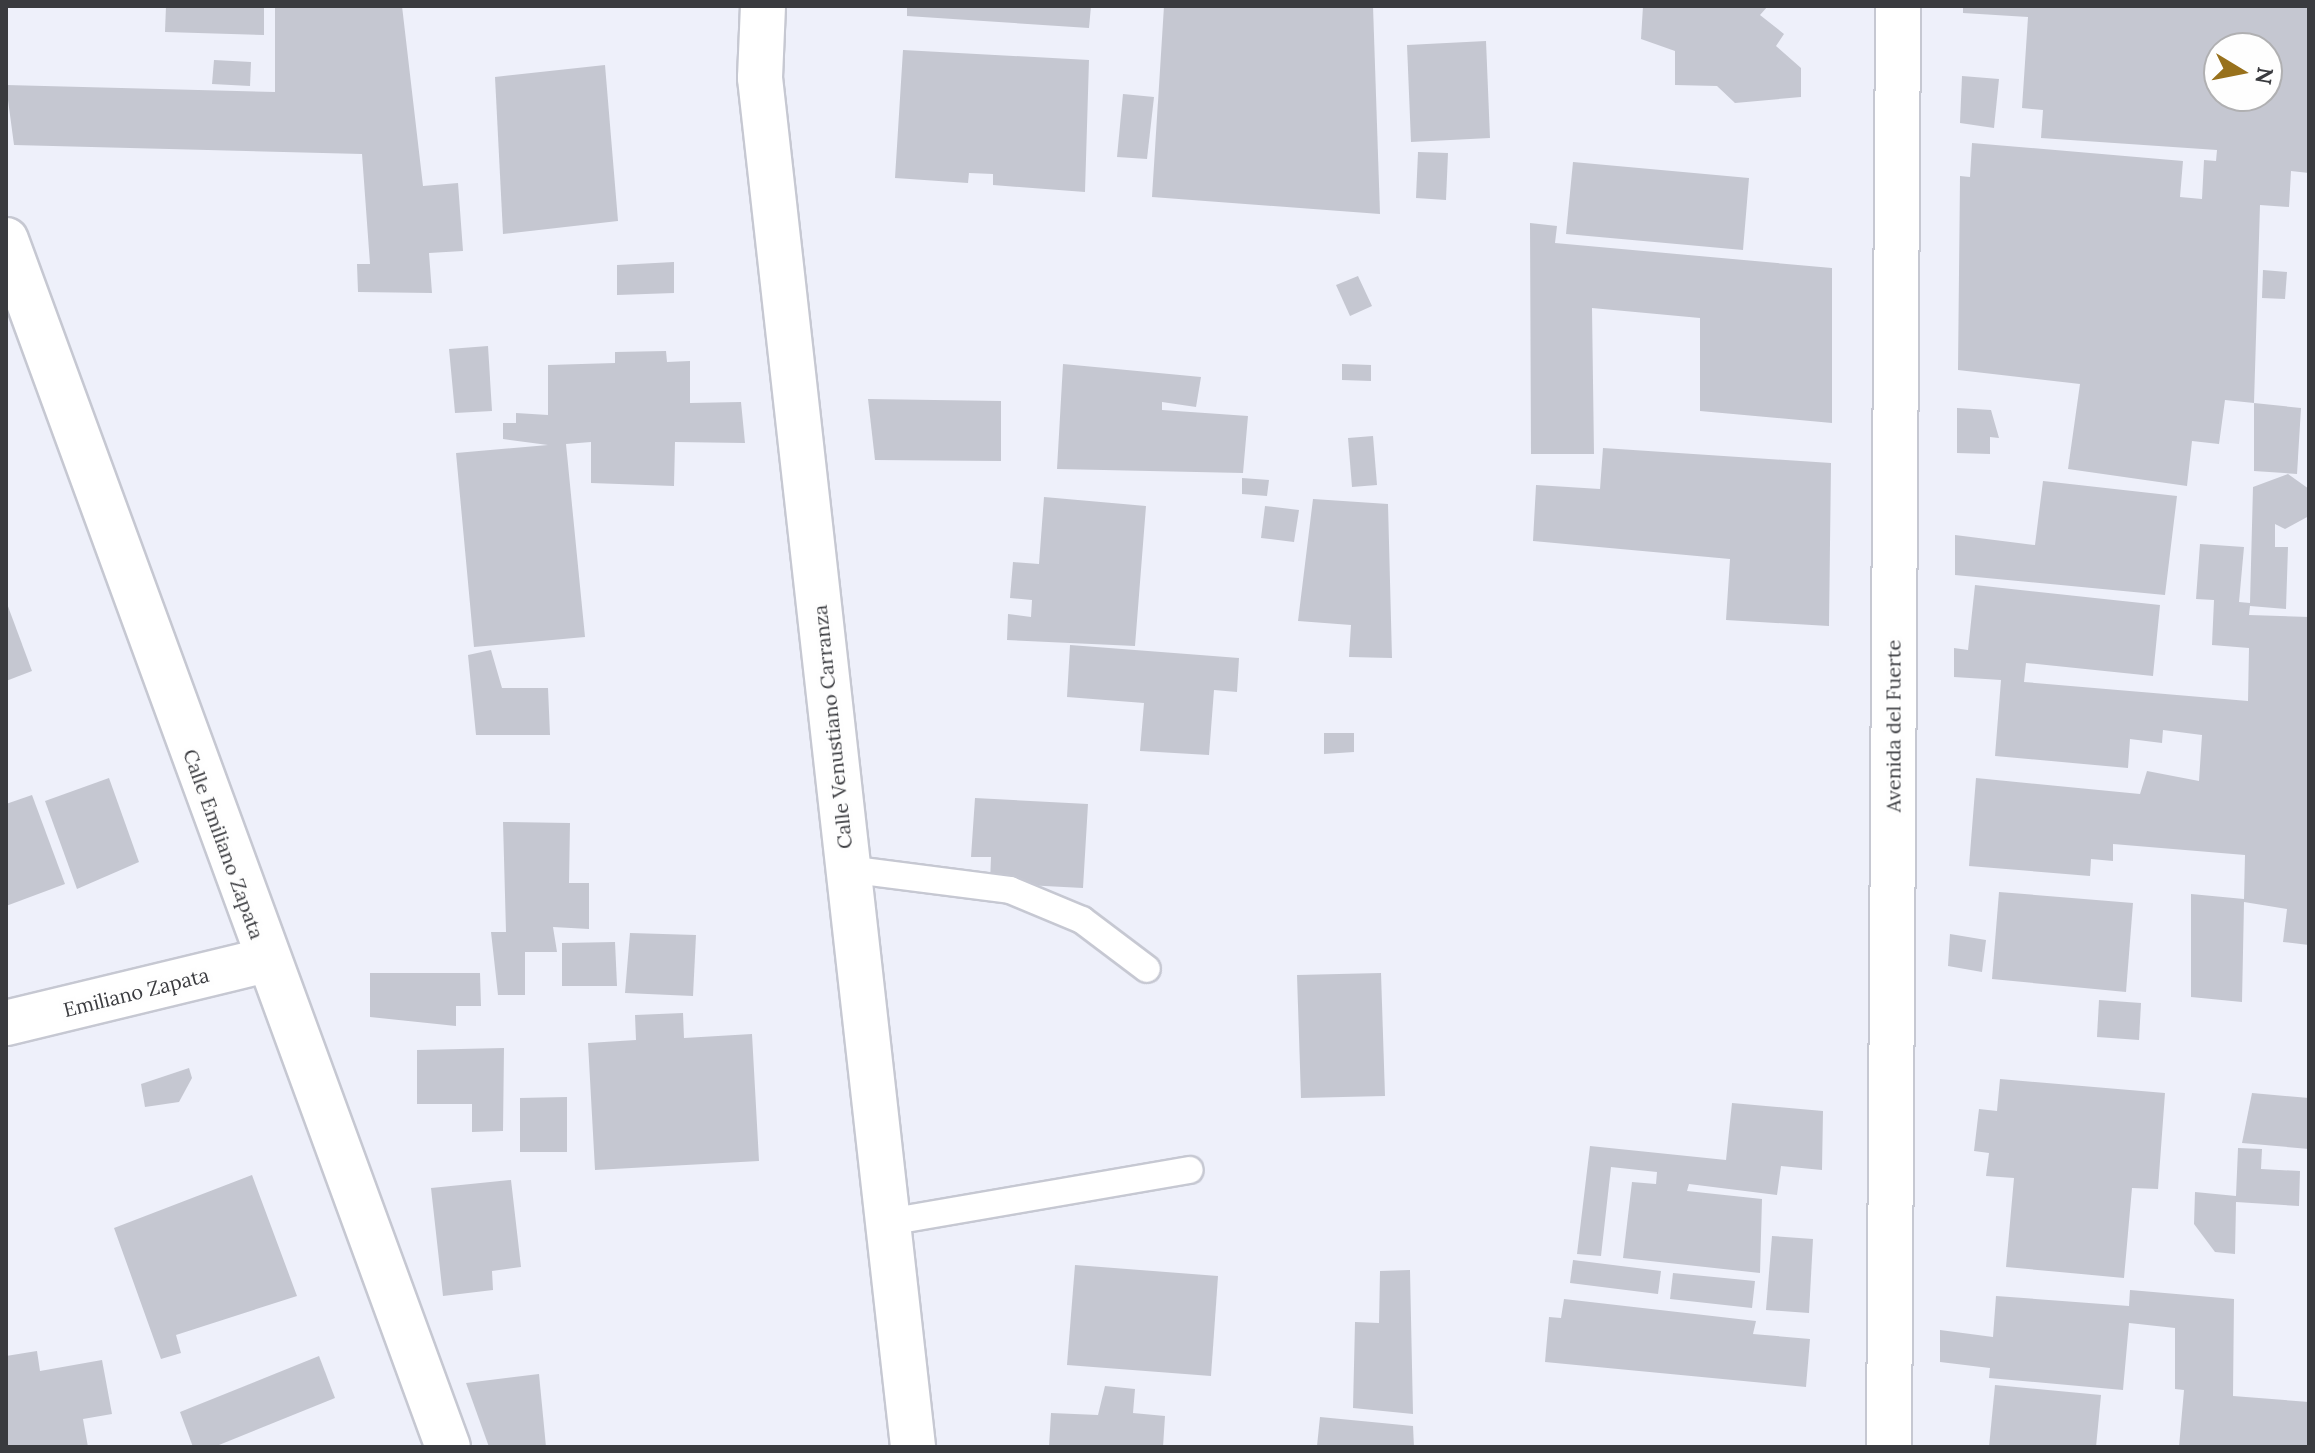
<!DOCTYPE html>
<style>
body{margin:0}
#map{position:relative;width:2315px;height:1453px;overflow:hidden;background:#eef0fa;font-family:Lora,serif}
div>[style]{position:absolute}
.building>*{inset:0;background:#c5c7d1}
.roads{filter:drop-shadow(2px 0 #c6c8d2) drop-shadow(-2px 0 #c6c8d2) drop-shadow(0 2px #c6c8d2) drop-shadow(0 -2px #c6c8d2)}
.lane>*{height:26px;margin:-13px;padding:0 13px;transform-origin:13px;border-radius:13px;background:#fff}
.street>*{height:44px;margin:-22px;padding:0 22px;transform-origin:22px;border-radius:22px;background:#fff}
.secondary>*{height:44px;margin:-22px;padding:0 22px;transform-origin:22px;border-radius:22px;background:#fff}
span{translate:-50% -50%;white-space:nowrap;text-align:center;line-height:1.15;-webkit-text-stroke:8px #fefefe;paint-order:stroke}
.street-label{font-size:20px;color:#3a3b3f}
.frame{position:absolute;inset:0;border:8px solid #3a3b3f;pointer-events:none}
.north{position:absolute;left:2203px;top:32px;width:80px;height:80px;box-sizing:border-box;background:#fefefe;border:2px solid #b0b0b2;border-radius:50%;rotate:100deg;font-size:22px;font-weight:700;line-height:32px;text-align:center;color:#3a3b3f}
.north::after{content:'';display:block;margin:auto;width:28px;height:36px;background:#98711c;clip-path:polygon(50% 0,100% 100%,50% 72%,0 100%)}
</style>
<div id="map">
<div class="building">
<i style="clip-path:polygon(166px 6px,264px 6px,264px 35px,165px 32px)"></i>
<i style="clip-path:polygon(275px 6px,402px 6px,423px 186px,458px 183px,463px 251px,429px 253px,432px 293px,358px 292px,357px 264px,370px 264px,362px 154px,14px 145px,6px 85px,275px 92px)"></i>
<i style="clip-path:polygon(907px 6px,1091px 6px,1089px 28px,907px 16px)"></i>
<i style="clip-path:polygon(1164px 6px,1373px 6px,1380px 214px,1152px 197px)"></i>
<i style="clip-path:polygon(1643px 6px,1768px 6px,1760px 15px,1784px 34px,1776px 46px,1801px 68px,1801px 97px,1735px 103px,1717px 86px,1675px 85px,1675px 51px,1641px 39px)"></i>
<i style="clip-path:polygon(evenodd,1963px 6px,2309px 6px,2309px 173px,2291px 171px,2289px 207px,2260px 205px,2254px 403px,2225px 400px,2219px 444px,2192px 441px,2187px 486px,2068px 469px,2080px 384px,1958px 370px,1960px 176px,1970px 177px,1972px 143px,2183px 161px,2180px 197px,2202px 199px,2204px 160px,2216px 161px,2217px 150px,2041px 138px,2043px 110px,2022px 108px,2028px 17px,1963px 13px,1963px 6px,2219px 48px,2267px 48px,2267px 96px,2219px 96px,2219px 48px)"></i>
<i style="clip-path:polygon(1486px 41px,1490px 138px,1411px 142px,1407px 45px)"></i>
<i style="clip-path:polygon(903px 50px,1089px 60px,1085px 192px,993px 185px,993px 174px,969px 173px,968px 183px,895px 178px)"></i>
<i style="clip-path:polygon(214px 60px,251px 62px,250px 86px,212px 84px)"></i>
<i style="clip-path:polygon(605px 65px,618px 221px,503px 234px,495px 77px)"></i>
<i style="clip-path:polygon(1962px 76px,1999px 79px,1994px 128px,1960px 123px)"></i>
<i style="clip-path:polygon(1123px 94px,1154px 97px,1147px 159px,1117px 157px)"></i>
<i style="clip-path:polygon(1418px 152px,1448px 153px,1446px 200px,1416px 198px)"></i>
<i style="clip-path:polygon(1573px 162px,1749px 178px,1743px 250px,1566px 234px)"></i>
<i style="clip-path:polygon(1530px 223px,1557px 226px,1555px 243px,1832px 268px,1832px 423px,1700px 411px,1700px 318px,1592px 308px,1594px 454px,1531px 454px)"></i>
<i style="clip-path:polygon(674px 262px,674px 293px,617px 295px,617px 265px)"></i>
<i style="clip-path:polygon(2263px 270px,2287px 272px,2285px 299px,2262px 298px)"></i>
<i style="clip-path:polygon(1358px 276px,1372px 306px,1350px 316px,1336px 285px)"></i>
<i style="clip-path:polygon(488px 346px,492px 411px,455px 413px,449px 349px)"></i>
<i style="clip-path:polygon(666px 351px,667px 362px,690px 361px,690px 403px,741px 402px,745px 443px,675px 442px,674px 486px,591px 483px,591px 442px,566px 444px,585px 637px,474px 647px,456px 453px,548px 445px,503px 439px,503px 423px,516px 423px,516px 413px,548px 415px,548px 365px,615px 363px,615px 352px)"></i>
<i style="clip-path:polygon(1063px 364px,1201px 377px,1196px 407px,1162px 402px,1162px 410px,1248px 416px,1243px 473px,1057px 469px)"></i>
<i style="clip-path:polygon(1342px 364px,1371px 365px,1371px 381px,1342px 380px)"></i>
<i style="clip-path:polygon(868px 399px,1001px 401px,1001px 461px,875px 460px)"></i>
<i style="clip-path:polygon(2254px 403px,2301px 408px,2297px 474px,2254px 471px)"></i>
<i style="clip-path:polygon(1957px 408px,1991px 410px,1999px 438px,1990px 437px,1990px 454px,1957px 453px)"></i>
<i style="clip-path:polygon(1373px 436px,1377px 485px,1352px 487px,1348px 438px)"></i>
<i style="clip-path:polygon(1603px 448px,1831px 463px,1829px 626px,1726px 620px,1730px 559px,1533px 541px,1536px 485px,1600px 489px)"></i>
<i style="clip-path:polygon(2288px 474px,2309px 489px,2309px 516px,2285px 529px,2275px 524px,2275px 547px,2288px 547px,2286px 609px,2250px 606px,2249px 615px,2309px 617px,2309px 945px,2283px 942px,2287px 909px,2244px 902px,2242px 1002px,2191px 997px,2191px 894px,2244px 899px,2245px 855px,2113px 844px,2113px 861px,2091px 859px,2090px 876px,1969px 866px,1976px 778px,2140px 794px,2147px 771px,2199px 781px,2202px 735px,2163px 730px,2162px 743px,2130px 739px,2128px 768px,1995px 756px,2001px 680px,1954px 677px,1954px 648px,1968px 650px,1975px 585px,2160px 605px,2153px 676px,2026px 663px,2024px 682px,2248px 701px,2249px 648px,2212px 645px,2214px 600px,2196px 599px,2200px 544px,2244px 547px,2239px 602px,2250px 603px,2253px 487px)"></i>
<i style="clip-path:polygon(1242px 478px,1269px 480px,1267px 496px,1242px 494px)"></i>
<i style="clip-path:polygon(2043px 481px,2177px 496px,2165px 595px,1955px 575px,1955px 535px,2035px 545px)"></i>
<i style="clip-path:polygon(1044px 497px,1146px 506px,1135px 646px,1007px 640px,1008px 614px,1031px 617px,1032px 600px,1010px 598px,1013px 562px,1039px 564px)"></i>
<i style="clip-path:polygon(1313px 499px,1388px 504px,1392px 658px,1349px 657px,1351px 625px,1298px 621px)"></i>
<i style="clip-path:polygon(1265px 506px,1299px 510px,1294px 542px,1261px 538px)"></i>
<i style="clip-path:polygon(6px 601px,32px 671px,6px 681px)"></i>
<i style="clip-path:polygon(1070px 645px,1239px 658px,1237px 692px,1214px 690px,1209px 755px,1140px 751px,1144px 703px,1067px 697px)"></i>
<i style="clip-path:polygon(491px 650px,502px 688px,548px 688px,550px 735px,476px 735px,468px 655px)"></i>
<i style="clip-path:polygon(1324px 733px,1354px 733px,1354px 752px,1324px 754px)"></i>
<i style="clip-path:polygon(109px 778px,139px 862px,77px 889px,45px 801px)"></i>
<i style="clip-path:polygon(32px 795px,65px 884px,6px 906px,6px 804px)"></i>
<i style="clip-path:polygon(975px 798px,1088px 804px,1083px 888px,990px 883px,991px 857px,971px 857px)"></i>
<i style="clip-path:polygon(503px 822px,570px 823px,569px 883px,589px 883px,589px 929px,553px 927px,557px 952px,525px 952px,525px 995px,498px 995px,491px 932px,506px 932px)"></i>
<i style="clip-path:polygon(1999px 892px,2133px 903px,2126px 992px,1992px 979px)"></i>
<i style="clip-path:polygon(630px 933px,696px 935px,693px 996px,625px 993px)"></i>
<i style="clip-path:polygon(1950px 934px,1986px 940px,1982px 972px,1948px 966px)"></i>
<i style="clip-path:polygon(615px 942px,617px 986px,562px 986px,562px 943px)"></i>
<i style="clip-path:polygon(370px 973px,480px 973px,481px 1006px,456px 1006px,456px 1026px,370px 1017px)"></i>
<i style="clip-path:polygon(1381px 973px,1385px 1096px,1301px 1098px,1297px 975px)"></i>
<i style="clip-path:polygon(2099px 1000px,2141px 1003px,2139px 1040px,2097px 1037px)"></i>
<i style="clip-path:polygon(683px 1013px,684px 1038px,752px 1034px,759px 1161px,595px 1170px,588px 1043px,636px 1040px,635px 1015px)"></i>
<i style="clip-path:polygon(504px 1048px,503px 1131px,472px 1132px,472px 1104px,417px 1104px,417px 1050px)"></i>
<i style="clip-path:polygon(189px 1068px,192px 1078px,179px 1102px,145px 1107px,141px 1084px)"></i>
<i style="clip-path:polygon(2000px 1079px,2165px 1093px,2158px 1189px,2132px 1188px,2124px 1278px,2006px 1267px,2014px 1178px,1986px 1176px,1989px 1153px,1974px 1151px,1979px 1109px,1997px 1111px)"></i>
<i style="clip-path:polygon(2252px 1093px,2309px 1098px,2309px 1149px,2242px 1143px)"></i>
<i style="clip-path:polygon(567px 1097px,567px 1152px,520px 1152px,520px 1098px)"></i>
<i style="clip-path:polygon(1732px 1103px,1823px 1111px,1822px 1170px,1781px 1166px,1777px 1195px,1689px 1184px,1687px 1191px,1762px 1199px,1760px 1273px,1623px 1258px,1632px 1182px,1656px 1184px,1657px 1172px,1611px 1167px,1601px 1256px,1577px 1254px,1590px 1146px,1726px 1160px)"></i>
<i style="clip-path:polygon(2238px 1148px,2262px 1149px,2261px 1169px,2300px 1171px,2299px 1206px,2236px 1202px,2235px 1254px,2215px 1252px,2194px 1224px,2195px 1192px,2236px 1196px)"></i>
<i style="clip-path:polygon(252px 1175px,297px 1296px,176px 1335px,181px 1353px,161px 1359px,114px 1228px)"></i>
<i style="clip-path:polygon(511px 1180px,521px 1267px,492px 1271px,493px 1290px,443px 1296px,431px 1188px)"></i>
<i style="clip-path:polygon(1772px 1236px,1813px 1239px,1809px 1313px,1766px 1310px)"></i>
<i style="clip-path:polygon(1573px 1260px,1661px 1271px,1658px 1294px,1570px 1283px)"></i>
<i style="clip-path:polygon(1075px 1265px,1218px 1276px,1211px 1376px,1067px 1365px)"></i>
<i style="clip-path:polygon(1410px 1270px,1413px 1414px,1353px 1408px,1355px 1322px,1379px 1323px,1380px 1271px)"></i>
<i style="clip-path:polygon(1673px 1273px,1755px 1281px,1752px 1308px,1670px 1299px)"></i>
<i style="clip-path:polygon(2130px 1290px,2234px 1299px,2233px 1396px,2309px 1402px,2309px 1447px,2179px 1447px,2184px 1390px,2175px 1389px,2175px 1328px,2129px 1323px,2123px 1390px,1989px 1378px,1990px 1368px,1940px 1362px,1940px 1330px,1993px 1337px,1996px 1296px,2129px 1306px)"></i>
<i style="clip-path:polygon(1564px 1299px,1756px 1321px,1753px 1334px,1810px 1339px,1806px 1387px,1545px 1362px,1549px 1317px,1561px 1318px)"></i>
<i style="clip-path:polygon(37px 1351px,40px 1371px,102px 1360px,112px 1414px,83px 1419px,88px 1447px,6px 1447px,6px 1356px)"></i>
<i style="clip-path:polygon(319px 1356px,335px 1398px,214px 1447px,193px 1447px,180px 1412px)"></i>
<i style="clip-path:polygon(539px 1374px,546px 1447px,489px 1447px,466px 1383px)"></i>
<i style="clip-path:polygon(1995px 1385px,2101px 1395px,2096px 1447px,1989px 1447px)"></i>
<i style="clip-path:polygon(1105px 1386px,1135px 1389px,1133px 1413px,1165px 1416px,1163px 1447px,1049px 1447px,1051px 1413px,1098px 1415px)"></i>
<i style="clip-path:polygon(1320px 1417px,1413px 1426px,1414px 1447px,1317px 1446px)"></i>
</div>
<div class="roads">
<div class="lane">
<i style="left:847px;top:869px;width:164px;rotate:7.3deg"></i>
<i style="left:1010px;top:890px;width:78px;rotate:22.6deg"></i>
<i style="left:1082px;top:920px;width:81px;rotate:37deg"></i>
<i style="left:888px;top:1222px;width:306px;rotate:-9.8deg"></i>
</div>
<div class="street">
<i style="left:763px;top:6px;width:72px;rotate:92.4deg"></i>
<i style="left:760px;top:78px;width:1378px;rotate:83.62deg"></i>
<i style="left:6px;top:1023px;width:268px;rotate:-13.6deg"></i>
</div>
<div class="secondary">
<i style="left:6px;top:240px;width:1285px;rotate:69.89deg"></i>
<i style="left:1889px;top:1447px;width:1441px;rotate:-89.64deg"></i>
</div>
</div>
<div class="street-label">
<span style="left:1893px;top:726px;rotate:-90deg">Avenida del Fuerte</span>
<span style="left:832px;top:727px;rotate:-96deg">Calle Venustiano Carranza</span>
<span style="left:224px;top:844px;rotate:70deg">Calle Emiliano Zapata</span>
<span style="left:136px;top:992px;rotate:-14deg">Emiliano Zapata</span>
</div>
<div class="frame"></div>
<div class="north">N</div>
</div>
